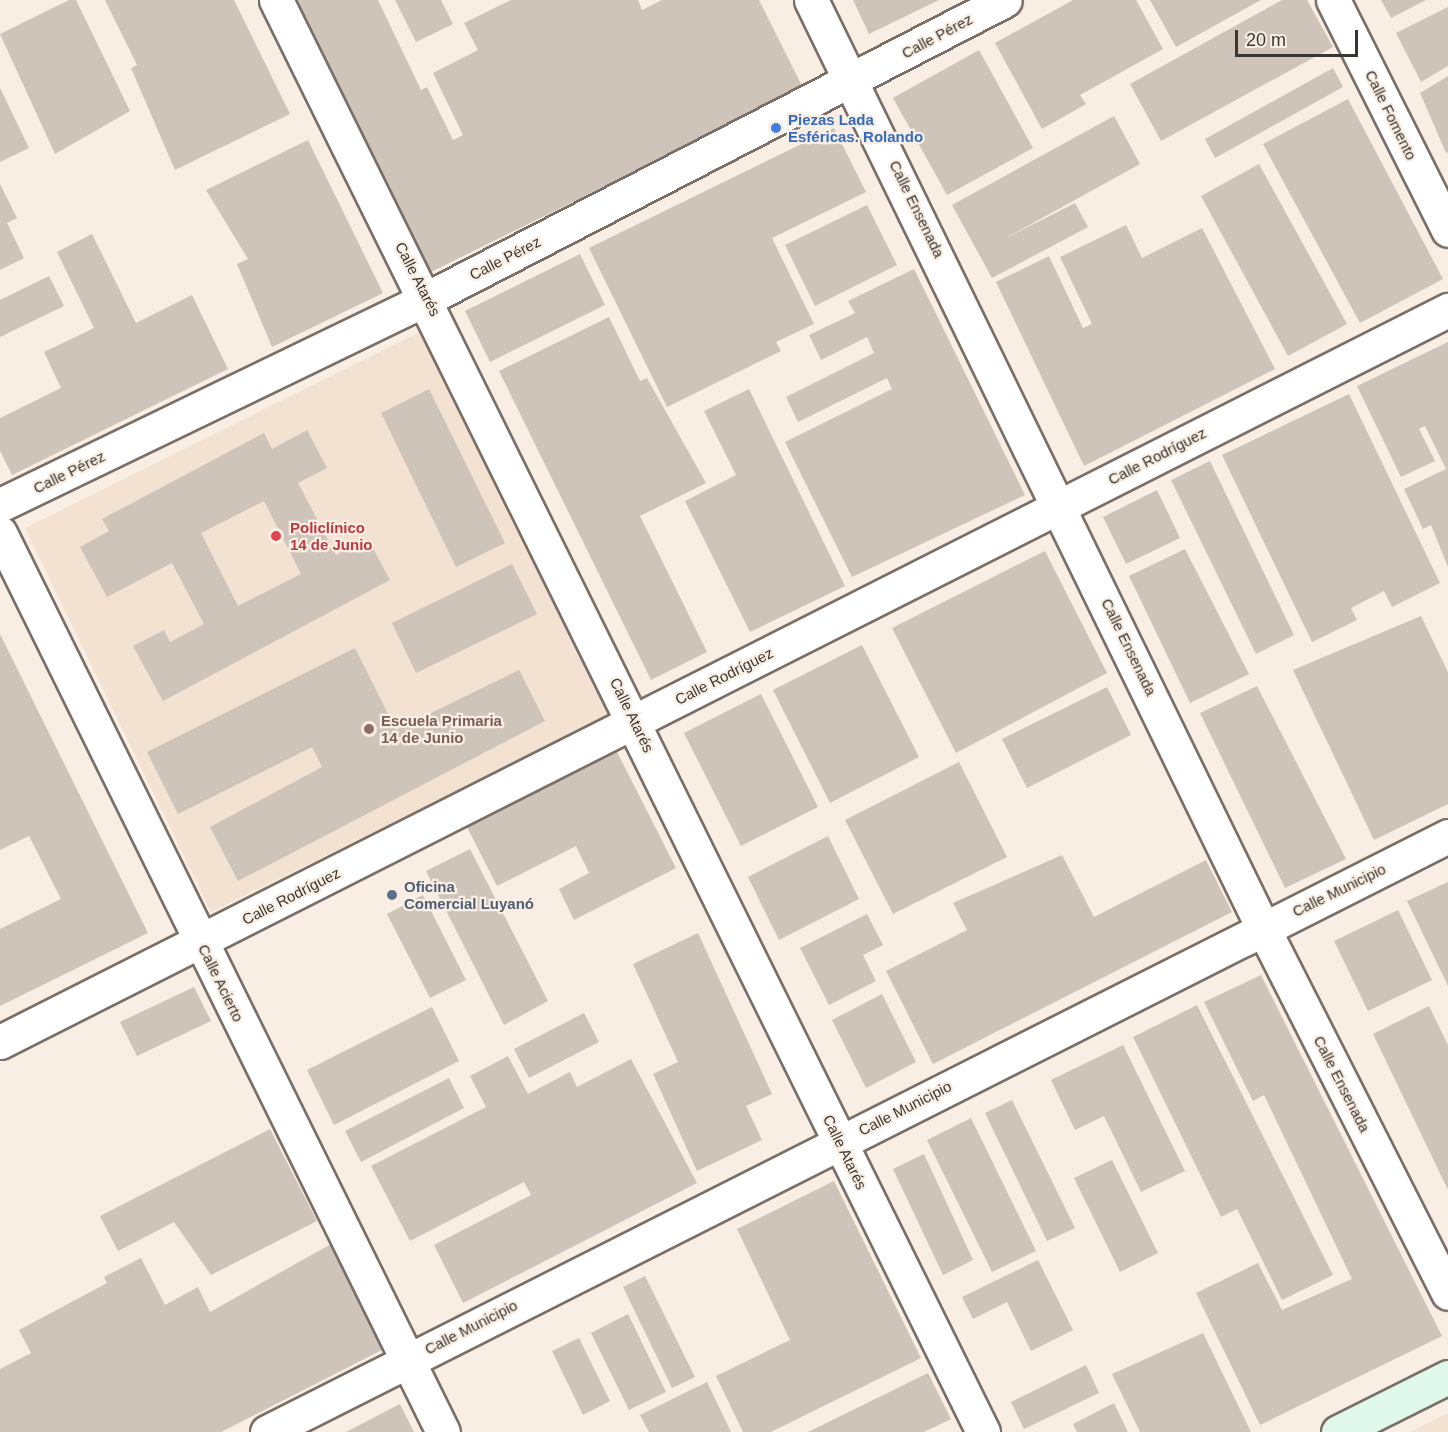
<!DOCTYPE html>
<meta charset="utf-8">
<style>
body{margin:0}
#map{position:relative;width:1448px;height:1432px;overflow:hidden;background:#f9eee3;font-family:Arial,sans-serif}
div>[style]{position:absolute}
.built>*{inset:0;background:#f3e1d1}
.building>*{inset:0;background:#cfc4ba}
.roads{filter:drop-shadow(2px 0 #796f66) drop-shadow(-2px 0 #796f66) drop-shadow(0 2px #796f66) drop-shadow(0 -2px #796f66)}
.street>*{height:33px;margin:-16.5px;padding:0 16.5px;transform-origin:16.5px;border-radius:16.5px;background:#fff}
.secondary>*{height:33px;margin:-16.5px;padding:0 16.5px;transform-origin:16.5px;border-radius:16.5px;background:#e0f8eb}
.dots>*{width:16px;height:16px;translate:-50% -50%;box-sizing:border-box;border:3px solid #f9eee3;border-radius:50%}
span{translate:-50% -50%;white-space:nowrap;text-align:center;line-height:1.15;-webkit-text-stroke:4.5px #f9eee3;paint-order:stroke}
.street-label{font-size:15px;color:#3a3632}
.shop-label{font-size:15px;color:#366cbe;font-weight:700}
.left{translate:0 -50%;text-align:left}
.health-label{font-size:15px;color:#be3a42;font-weight:700}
.education-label{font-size:15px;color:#785e54;font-weight:700}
.service-label{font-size:15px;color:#4e5e75;font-weight:700}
.scale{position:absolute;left:1235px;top:30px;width:123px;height:27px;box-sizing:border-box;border:3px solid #3a3632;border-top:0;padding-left:8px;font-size:18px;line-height:21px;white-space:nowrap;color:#3a3632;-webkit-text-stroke:4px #f9eee3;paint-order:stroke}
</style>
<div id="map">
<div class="built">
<i style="clip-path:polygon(420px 332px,611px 715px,211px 912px,25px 528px)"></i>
<i style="clip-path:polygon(1448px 1413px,1448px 1432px,1410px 1432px)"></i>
</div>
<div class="building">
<i style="clip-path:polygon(69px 0,76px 0,130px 111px,55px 154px,0 34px)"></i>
<i style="clip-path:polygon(105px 0,234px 0,290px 114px,175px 170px,131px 68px,137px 65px)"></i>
<i style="clip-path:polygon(296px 0,378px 0,421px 90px,427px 87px,453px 140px,463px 135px,433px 73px,478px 50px,464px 23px,511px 0,638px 0,642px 10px,662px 0,759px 0,803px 88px,431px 272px)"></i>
<i style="clip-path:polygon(395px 0,441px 0,453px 24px,416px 42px)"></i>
<i style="clip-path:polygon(853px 0,939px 0,869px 34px)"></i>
<i style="clip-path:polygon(1073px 0,1136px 0,1163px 49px,1080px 95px,1086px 104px,1042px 129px,995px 43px)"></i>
<i style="clip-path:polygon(1150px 0,1261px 0,1176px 47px)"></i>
<i style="clip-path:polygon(1282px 0,1307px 0,1333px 47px,1161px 141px,1130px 84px)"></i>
<i style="clip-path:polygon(1381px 0,1426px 0,1391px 18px)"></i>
<i style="clip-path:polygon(1448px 7px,1448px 66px,1421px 82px,1396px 33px)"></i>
<i style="clip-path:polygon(979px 50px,1033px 148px,947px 195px,893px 98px)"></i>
<i style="clip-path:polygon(1333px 68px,1343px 87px,1215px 158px,1205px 139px)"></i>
<i style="clip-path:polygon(1448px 76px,1448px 152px,1446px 153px,1420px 93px)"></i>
<i style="clip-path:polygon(0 88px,29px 148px,0 162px)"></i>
<i style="clip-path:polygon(1348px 99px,1443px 279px,1360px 323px,1263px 144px)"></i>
<i style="clip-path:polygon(1114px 116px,1140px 164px,1004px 239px,1075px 203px,1088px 227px,992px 278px,952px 205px)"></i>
<i style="clip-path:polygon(834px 128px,866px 192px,772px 238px,814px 324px,776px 342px,781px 351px,667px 407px,589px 248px)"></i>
<i style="clip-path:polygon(308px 140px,383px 293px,272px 347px,237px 264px,248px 259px,206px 190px)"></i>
<i style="clip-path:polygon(1259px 164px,1347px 324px,1288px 356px,1201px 196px)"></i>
<i style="clip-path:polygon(0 184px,17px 218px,7px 223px,24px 258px,0 270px)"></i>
<i style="clip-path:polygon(867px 205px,897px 265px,815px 306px,785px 245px)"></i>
<i style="clip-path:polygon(1126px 225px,1142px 258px,1202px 228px,1275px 369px,1084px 466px,996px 282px,1049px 256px,1083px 328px,1092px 324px,1060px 257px)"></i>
<i style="clip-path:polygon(92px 234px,136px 323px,192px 295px,228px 369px,12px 475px,0 451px,0 418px,61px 388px,44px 352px,94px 328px,57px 252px)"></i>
<i style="clip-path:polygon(580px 254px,605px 305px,490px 362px,465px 311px)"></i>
<i style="clip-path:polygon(914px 269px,1025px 495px,852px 577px,785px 442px,892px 389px,887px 378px,798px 422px,786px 397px,874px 353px,867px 337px,821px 360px,809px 335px,855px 313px,848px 301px)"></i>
<i style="clip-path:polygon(49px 276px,64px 306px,0 337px,0 300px)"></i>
<i style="clip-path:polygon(609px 317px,640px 381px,647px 378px,706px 483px,640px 516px,707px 652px,651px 680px,499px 371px)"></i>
<i style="clip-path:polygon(1448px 342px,1448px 567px,1431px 525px,1423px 529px,1404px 489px,1446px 469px,1425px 426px,1419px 429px,1435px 461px,1401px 477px,1357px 386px)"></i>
<i style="clip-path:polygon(429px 389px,505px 543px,456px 567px,381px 413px)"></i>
<i style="clip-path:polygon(749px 389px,845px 586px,750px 632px,685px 501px,736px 475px,704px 411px)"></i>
<i style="clip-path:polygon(1349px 394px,1440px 583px,1392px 607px,1384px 591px,1351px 608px,1357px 620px,1312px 642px,1222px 455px)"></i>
<i style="clip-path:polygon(evenodd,307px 430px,327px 468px,298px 483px,336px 555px,368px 539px,390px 580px,163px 701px,133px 646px,164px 630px,170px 642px,204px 624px,172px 563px,107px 597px,80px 547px,109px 531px,102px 519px,264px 433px,272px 449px,307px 430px,264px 501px,301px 574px,238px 606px,201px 533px,264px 501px)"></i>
<i style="clip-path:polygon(1210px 461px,1294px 635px,1256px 654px,1171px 480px)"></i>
<i style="clip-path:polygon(1157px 490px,1180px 538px,1126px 564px,1103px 517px)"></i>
<i style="clip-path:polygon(1185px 549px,1249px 674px,1190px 703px,1129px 576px)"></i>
<i style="clip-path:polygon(1045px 551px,1107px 673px,956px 753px,892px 628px)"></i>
<i style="clip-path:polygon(512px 564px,537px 614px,416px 673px,392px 623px)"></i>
<i style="clip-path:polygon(1421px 616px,1448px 672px,1448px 804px,1374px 840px,1293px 670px)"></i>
<i style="clip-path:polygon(0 634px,148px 933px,0 1006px,0 929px,61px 899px,29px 836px,0 850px)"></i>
<i style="clip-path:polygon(862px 645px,919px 757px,830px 803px,773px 690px)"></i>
<i style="clip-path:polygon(355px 648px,396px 730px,519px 670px,545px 721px,238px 881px,210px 827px,322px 767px,312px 747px,178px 814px,147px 752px)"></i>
<i style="clip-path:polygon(1257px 686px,1346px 859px,1285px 888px,1200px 713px)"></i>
<i style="clip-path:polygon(1107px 687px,1131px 735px,1027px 788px,1002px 739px)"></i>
<i style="clip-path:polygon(761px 694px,818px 807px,741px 846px,684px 733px)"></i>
<i style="clip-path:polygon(616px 750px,676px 868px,574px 920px,559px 889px,589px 873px,576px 846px,497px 886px,467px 827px)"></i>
<i style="clip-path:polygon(959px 762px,1007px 857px,893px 914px,845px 820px)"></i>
<i style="clip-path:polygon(828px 836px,859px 899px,779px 940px,748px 877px)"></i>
<i style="clip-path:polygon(470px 849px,548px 1001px,504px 1025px,426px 871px)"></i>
<i style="clip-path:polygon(1062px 855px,1094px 917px,1206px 860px,1232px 912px,933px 1064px,886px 971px,967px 930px,953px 903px)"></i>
<i style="clip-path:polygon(1448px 882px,1448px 986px,1407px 901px)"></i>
<i style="clip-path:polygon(423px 895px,466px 980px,430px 998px,387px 914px)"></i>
<i style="clip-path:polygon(1398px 910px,1432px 980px,1368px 1011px,1334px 941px)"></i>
<i style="clip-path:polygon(867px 914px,883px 945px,863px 955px,876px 981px,829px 1005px,800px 948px)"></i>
<i style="clip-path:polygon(698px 933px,772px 1094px,746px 1106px,762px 1140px,697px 1171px,653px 1074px,678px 1062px,633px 964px)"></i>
<i style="clip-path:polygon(1261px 975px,1442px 1336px,1260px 1425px,1196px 1293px,1258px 1263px,1282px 1310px,1352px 1279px,1264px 1095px,1253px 1101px,1204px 1002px)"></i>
<i style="clip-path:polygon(194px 987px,211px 1021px,137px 1056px,120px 1022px)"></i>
<i style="clip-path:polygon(882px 994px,916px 1062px,866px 1088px,832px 1020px)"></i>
<i style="clip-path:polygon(1197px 1005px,1333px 1275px,1282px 1300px,1237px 1209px,1221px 1217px,1133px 1037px)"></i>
<i style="clip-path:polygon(1429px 1006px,1448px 1045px,1448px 1190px,1373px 1034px)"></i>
<i style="clip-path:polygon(432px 1007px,459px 1061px,334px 1125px,307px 1070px)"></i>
<i style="clip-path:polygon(584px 1013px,599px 1042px,529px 1078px,514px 1049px)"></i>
<i style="clip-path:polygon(1123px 1045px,1185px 1171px,1141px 1192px,1104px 1116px,1075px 1130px,1051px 1080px)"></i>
<i style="clip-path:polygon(508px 1056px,528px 1094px,570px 1072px,577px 1087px,631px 1059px,697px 1183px,463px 1303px,434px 1245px,531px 1195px,524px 1182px,410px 1241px,371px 1166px,486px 1107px,470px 1076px)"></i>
<i style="clip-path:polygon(449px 1078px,464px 1108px,361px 1162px,345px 1131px)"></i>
<i style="clip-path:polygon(1012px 1100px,1075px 1228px,1047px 1241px,985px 1113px)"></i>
<i style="clip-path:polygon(971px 1118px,1036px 1251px,992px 1272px,927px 1140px)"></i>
<i style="clip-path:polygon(270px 1129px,317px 1221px,211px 1275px,174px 1222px,118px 1251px,100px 1216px)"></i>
<i style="clip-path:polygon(924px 1154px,973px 1260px,943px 1275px,893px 1169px)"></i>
<i style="clip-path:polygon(1112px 1160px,1158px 1253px,1120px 1272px,1074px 1178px)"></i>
<i style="clip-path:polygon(834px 1181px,921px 1358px,771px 1432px,743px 1432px,716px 1376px,790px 1340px,737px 1229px)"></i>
<i style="clip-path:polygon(331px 1244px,384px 1349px,221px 1432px,0 1432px,0 1369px,31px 1353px,19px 1330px,107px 1283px,104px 1277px,141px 1258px,165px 1305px,198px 1287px,210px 1312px)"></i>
<i style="clip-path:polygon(1038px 1260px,1073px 1330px,1031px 1351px,1007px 1302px,973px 1319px,962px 1297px)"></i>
<i style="clip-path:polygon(645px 1276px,695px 1377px,672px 1388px,623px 1287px)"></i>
<i style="clip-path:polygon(628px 1314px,666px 1392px,629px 1410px,591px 1333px)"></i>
<i style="clip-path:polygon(1203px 1333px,1251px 1432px,1140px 1432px,1112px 1374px)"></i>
<i style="clip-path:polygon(579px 1338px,610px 1401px,583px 1415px,552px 1351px)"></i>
<i style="clip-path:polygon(1086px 1365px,1099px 1393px,1024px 1429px,1011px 1402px)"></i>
<i style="clip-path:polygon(928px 1373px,951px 1419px,924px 1432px,808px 1432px)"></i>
<i style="clip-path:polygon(707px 1382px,731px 1432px,649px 1432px,640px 1415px)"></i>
<i style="clip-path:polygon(1114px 1403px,1128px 1432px,1077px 1432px,1073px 1424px)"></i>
<i style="clip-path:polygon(400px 1404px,414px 1432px,346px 1432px)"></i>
</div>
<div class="roads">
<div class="street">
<i style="left:276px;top:0;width:1597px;rotate:63.72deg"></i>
<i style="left:811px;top:0;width:1032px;rotate:64.03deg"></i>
<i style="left:1263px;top:928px;width:409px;rotate:63.1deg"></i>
<i style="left:1333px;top:0;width:257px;rotate:63.4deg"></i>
<i style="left:0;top:505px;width:475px;rotate:-25.8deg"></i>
<i style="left:428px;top:298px;width:649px;rotate:-27.31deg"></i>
<i style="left:0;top:533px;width:1002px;rotate:63.77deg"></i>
<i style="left:0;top:1042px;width:1623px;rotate:-26.82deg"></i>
<i style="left:267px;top:1432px;width:1323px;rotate:-26.78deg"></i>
</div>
<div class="secondary">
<i style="left:1338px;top:1432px;width:123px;rotate:-26.6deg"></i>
</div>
</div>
<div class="dots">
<i style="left:776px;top:128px;background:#3f7fe0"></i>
<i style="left:276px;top:536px;background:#e0444e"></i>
<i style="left:369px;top:729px;background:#8d6e63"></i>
<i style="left:392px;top:895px;background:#5c6f8a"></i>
</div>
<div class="street-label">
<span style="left:937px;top:36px;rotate:-28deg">Calle Pérez</span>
<span style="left:1391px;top:115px;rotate:64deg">Calle Fomento</span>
<span style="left:917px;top:209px;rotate:64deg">Calle Ensenada</span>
<span style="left:505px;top:258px;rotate:-27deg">Calle Pérez</span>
<span style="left:418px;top:279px;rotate:63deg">Calle Atarés</span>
<span style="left:1157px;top:456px;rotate:-27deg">Calle Rodríguez</span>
<span style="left:69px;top:472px;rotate:-26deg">Calle Pérez</span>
<span style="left:1129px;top:647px;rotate:64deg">Calle Ensenada</span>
<span style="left:724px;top:676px;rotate:-27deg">Calle Rodríguez</span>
<span style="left:632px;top:715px;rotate:64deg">Calle Atarés</span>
<span style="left:1339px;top:890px;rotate:-26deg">Calle Municipio</span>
<span style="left:291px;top:896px;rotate:-27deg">Calle Rodríguez</span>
<span style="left:221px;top:983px;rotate:64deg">Calle Acierto</span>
<span style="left:1342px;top:1084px;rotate:63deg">Calle Ensenada</span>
<span style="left:905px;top:1108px;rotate:-27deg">Calle Municipio</span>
<span style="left:845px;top:1152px;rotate:64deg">Calle Atarés</span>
<span style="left:471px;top:1327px;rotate:-27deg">Calle Municipio</span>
</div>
<div class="shop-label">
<span class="left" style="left:788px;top:128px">Piezas Lada<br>Esféricas. Rolando</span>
</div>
<div class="health-label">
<span class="left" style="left:290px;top:536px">Policlínico<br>14 de Junio</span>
</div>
<div class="education-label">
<span class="left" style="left:381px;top:729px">Escuela Primaria<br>14 de Junio</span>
</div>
<div class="service-label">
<span class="left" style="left:404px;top:895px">Oficina<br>Comercial Luyanó</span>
</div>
<div class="scale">20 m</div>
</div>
